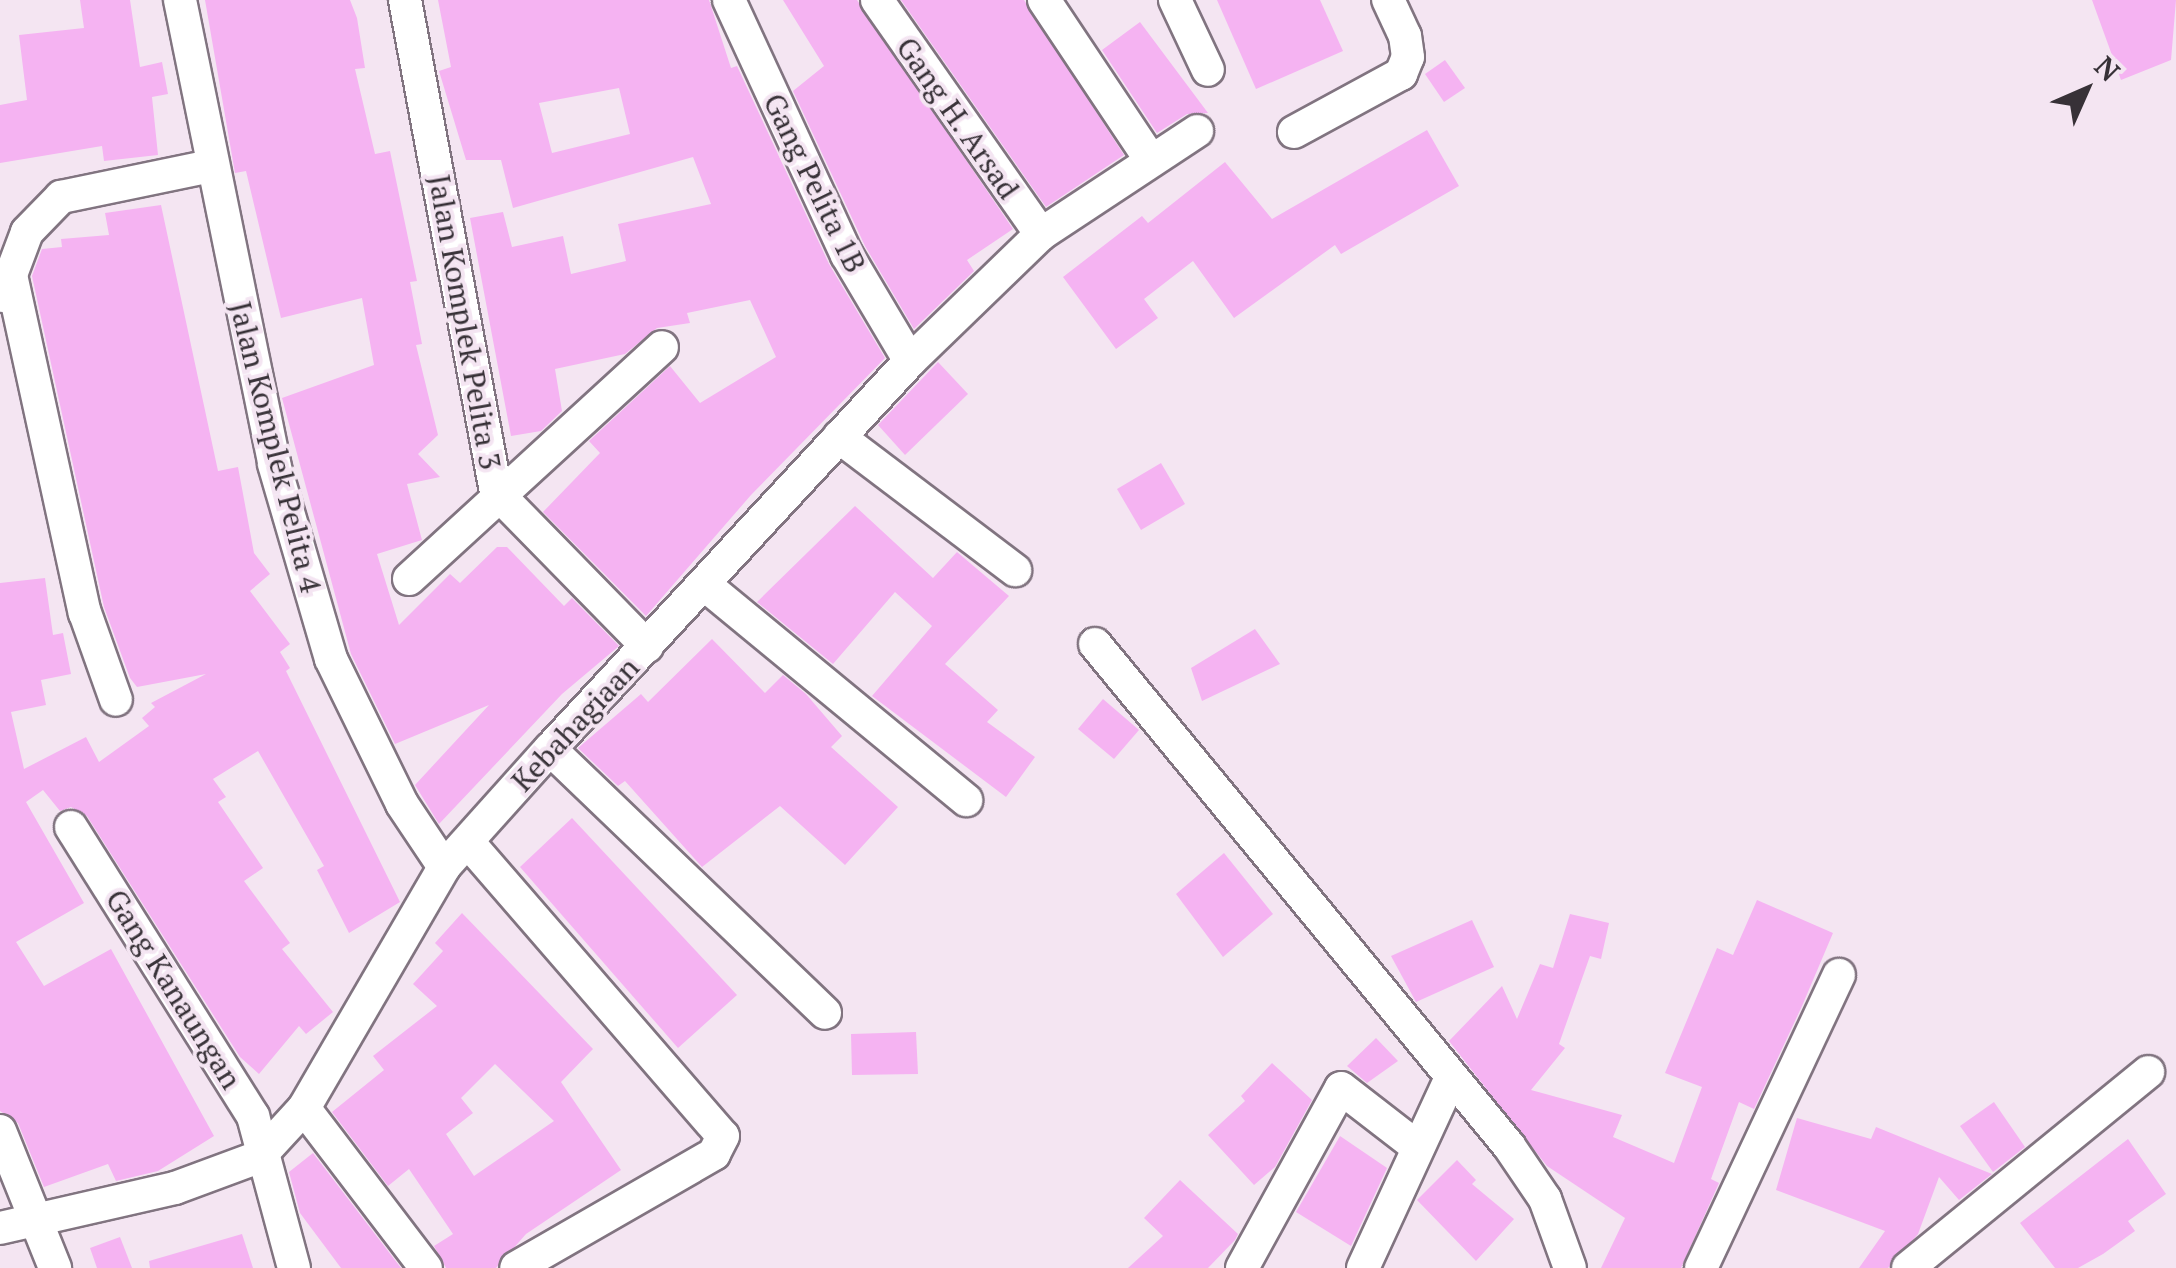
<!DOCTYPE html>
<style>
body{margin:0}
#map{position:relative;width:2176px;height:1268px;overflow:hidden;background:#f4e5f2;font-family:"PT Serif",serif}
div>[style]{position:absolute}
.building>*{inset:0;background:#f5b3f2}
.roads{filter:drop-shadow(2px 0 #817480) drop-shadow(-2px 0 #817480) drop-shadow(0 2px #817480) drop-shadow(0 -2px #817480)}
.minor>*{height:32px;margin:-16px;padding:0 16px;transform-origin:16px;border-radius:16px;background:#fff}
span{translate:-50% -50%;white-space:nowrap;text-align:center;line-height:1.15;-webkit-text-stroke:8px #f4e5f2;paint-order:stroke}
.street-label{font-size:30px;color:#373137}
.north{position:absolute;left:2036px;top:40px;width:100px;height:100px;-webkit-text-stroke:8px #f4e5f2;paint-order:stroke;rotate:45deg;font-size:28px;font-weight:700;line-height:40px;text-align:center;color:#373137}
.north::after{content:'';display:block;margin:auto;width:35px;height:45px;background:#373137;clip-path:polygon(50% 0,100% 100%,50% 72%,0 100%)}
</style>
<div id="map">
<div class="building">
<i style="clip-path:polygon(80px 0,130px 0,140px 67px,162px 62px,168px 94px,152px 97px,158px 155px,104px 161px,102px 146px,0 163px,0 105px,27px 100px,19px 35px,84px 28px)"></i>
<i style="clip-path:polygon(205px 0,350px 0,357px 18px,365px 68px,355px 69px,375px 154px,390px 151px,417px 281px,410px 282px,422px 344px,416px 345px,438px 435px,418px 454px,440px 477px,407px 484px,422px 540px,377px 554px,399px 625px,450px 574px,460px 583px,497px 547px,507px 547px,564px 606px,572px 598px,619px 646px,562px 694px,439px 824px,415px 785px,489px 705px,395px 744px,351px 654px,282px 398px,374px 365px,362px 298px,281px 318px,246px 171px,235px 173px)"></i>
<i style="clip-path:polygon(evenodd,438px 0,709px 0,731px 68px,737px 66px,829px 264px,885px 358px,751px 495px,646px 616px,543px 512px,600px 453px,589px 441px,670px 366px,700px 403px,776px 357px,750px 300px,687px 313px,690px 323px,657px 328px,625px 354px,555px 369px,562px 411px,541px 431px,511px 436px,470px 218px,503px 212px,512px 247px,563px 236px,571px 274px,626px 261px,618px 224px,711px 204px,693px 157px,513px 208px,501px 160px,466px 160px,439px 71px,451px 67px,438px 0,619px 88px,630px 134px,552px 153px,539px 103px,619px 88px)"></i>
<i style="clip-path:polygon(783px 0,857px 0,1013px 229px,967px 260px,974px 271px,914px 329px,865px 246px,793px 91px,824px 66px)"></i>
<i style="clip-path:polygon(901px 0,1024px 0,1124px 155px,1046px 207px)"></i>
<i style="clip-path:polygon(1217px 0,1320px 0,1343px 51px,1256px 89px)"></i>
<i style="clip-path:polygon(2092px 0,2176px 0,2171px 60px,2121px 80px)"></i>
<i style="clip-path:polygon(1140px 22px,1208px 113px,1187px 114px,1157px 133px,1102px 50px)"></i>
<i style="clip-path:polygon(1445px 60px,1465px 88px,1444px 102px,1425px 74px)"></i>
<i style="clip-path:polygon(1427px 130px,1459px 186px,1341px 254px,1335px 245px,1234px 318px,1193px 261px,1144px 299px,1158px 318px,1116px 349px,1063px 277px,1142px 216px,1148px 223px,1225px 162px,1272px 219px)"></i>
<i style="clip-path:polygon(161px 205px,218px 471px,238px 467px,254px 553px,270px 574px,250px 591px,290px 644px,280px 652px,290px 668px,286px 671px,400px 902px,349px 933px,317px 870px,324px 866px,258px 751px,213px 779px,226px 797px,218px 802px,263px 868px,244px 881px,290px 943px,282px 949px,333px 1012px,306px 1034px,299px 1026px,259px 1074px,240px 1057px,87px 816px,71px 807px,60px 811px,43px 790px,26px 802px,84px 903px,16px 942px,44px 986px,111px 949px,214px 1136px,158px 1171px,116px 1181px,108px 1164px,44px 1187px,18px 1123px,0 1111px,0 583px,45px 578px,53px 635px,63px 633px,71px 674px,41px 680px,46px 705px,11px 712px,24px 769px,86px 737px,99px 762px,149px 726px,142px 718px,155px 707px,151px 703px,206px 674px,137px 687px,130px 678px,104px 607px,32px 276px,42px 249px,62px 247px,61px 239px,109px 235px,105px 213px)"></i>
<i style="clip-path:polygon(938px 362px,968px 394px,905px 455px,878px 425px)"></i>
<i style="clip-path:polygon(1161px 463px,1185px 504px,1141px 530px,1117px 489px)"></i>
<i style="clip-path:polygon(855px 506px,933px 578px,957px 552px,1009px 596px,945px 664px,998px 710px,987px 722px,1035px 757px,1006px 797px,872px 696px,932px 626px,895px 592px,833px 664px,757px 602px)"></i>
<i style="clip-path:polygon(1255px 629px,1280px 664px,1202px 701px,1191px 668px)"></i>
<i style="clip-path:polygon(712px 639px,765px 693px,783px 675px,806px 694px,842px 736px,831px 747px,898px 807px,845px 865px,780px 806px,702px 867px,625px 781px,618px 786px,578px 748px,641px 694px,648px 702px)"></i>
<i style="clip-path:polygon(1103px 699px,1139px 730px,1114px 759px,1078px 729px)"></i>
<i style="clip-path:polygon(572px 818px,737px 995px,678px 1048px,520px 867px)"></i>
<i style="clip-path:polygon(1224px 853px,1273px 914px,1223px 957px,1176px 894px)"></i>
<i style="clip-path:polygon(1757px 900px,1833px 933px,1802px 1006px,1754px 1109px,1739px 1102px,1711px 1179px,1719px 1183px,1681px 1268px,1601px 1268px,1625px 1218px,1547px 1166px,1449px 1041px,1502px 986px,1517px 1019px,1540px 964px,1553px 968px,1570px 914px,1609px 923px,1601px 959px,1590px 956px,1559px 1044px,1565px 1048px,1531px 1090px,1622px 1115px,1613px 1137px,1674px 1163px,1702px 1087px,1665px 1073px,1717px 948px,1733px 955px)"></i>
<i style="clip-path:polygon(evenodd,462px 913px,593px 1049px,561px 1082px,621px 1170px,526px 1234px,496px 1268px,446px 1268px,434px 1246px,453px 1234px,409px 1169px,388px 1186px,332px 1112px,384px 1070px,373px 1056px,437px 1006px,413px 984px,443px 951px,435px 943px,462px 913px,495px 1064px,554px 1121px,474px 1176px,446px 1134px,473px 1113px,461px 1098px,495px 1064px)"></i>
<i style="clip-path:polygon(1472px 920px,1494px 967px,1416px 1002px,1391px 956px)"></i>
<i style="clip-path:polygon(916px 1032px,918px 1074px,852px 1075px,851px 1034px)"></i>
<i style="clip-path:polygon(1376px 1038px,1398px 1061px,1367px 1083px,1347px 1066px)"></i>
<i style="clip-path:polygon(1272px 1063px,1312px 1100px,1275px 1167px,1254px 1185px,1208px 1135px,1245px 1101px,1241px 1096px)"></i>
<i style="clip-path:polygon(1994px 1102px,2025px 1147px,1993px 1172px,1960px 1126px)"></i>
<i style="clip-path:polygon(1797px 1118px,1871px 1139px,1876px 1127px,1992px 1174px,1959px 1200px,1939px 1177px,1918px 1234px,1888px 1268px,1859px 1268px,1885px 1231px,1776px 1190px)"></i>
<i style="clip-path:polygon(1340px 1136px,1387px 1168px,1351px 1246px,1296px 1212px)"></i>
<i style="clip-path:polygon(2128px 1139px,2166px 1194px,2128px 1221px,2135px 1231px,2103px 1254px,2078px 1268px,2055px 1268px,2020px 1223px)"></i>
<i style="clip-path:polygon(313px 1153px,401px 1268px,341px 1268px,300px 1213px,289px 1172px)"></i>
<i style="clip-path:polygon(1457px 1160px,1476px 1180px,1472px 1184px,1514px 1219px,1476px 1261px,1417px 1200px)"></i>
<i style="clip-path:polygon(1180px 1180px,1238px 1234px,1235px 1240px,1208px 1268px,1128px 1268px,1163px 1236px,1144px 1218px)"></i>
<i style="clip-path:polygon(242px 1234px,253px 1268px,150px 1268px,149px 1261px)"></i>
<i style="clip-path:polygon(120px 1237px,132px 1268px,97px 1268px,90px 1248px)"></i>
</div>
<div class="roads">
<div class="minor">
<i style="left:180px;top:0;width:473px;rotate:78.5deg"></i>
<i style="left:274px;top:464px;width:203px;rotate:73.7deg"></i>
<i style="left:331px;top:659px;width:161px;rotate:63.9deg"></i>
<i style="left:402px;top:804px;width:76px;rotate:56.3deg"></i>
<i style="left:405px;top:0;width:500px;rotate:79.52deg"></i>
<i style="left:496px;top:492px;width:216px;rotate:45.6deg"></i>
<i style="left:729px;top:0;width:281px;rotate:65.2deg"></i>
<i style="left:847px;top:255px;width:123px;rotate:59.3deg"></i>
<i style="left:877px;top:0;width:286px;rotate:55deg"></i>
<i style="left:1044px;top:0;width:191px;rotate:56.3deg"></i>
<i style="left:1175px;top:0;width:77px;rotate:64.8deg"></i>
<i style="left:1294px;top:132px;width:122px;rotate:-28.5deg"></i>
<i style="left:1401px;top:74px;width:18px;rotate:-68deg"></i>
<i style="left:1408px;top:57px;width:21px;rotate:-98deg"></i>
<i style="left:1405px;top:36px;width:40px;rotate:-115deg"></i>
<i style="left:11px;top:275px;width:346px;rotate:77.7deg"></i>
<i style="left:85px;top:613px;width:92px;rotate:70.4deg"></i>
<i style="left:3px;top:296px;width:68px;rotate:-69.4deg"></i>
<i style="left:27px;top:232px;width:49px;rotate:-45.8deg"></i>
<i style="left:61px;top:197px;width:153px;rotate:-11.7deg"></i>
<i style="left:839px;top:437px;width:221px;rotate:37.1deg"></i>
<i style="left:409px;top:579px;width:343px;rotate:-42.5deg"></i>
<i style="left:704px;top:584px;width:340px;rotate:39.5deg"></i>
<i style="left:1095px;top:644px;width:651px;rotate:50.49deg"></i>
<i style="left:1509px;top:1146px;width:64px;rotate:55.8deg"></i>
<i style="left:1545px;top:1199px;width:73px;rotate:70.1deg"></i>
<i style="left:550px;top:749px;width:381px;rotate:43.8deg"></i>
<i style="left:71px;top:827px;width:342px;rotate:57.8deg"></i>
<i style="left:253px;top:1116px;width:157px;rotate:74.9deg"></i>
<i style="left:468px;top:842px;width:389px;rotate:49.1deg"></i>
<i style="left:723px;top:1136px;width:20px;rotate:117deg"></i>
<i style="left:714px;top:1154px;width:228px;rotate:150.1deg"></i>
<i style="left:304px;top:1108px;width:201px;rotate:52.7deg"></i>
<i style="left:0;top:1131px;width:148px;rotate:68.1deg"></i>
<i style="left:0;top:1228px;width:180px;rotate:-12.9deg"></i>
<i style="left:175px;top:1188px;width:90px;rotate:-20.3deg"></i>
<i style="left:259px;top:1157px;width:67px;rotate:-47.4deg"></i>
<i style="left:304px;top:1108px;width:279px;rotate:-59.8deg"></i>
<i style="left:444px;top:867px;width:159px;rotate:-48.1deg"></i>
<i style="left:550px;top:749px;width:529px;rotate:-47.14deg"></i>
<i style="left:910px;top:361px;width:182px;rotate:-44.1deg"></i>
<i style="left:1041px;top:234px;width:187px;rotate:-33.4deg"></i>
<i style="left:1242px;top:1268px;width:205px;rotate:-61.2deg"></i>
<i style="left:1341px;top:1088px;width:95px;rotate:37.7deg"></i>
<i style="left:1363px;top:1268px;width:207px;rotate:-65.2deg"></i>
<i style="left:1701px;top:1268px;width:324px;rotate:-64.8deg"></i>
<i style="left:1908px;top:1268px;width:310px;rotate:-39.2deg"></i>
</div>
</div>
<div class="street-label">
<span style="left:958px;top:118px;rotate:55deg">Gang H. Arsad</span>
<span style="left:815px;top:183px;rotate:64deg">Gang Pelita 1B</span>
<span style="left:465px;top:322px;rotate:80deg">Jalan Komplek Pelita 3</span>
<span style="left:276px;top:447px;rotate:76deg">Jalan Komplek Pelita 4</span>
<span style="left:575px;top:724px;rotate:-47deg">Kebahagiaan</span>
<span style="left:174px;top:989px;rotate:58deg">Gang Kanaungan</span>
</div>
<div class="north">N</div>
</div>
